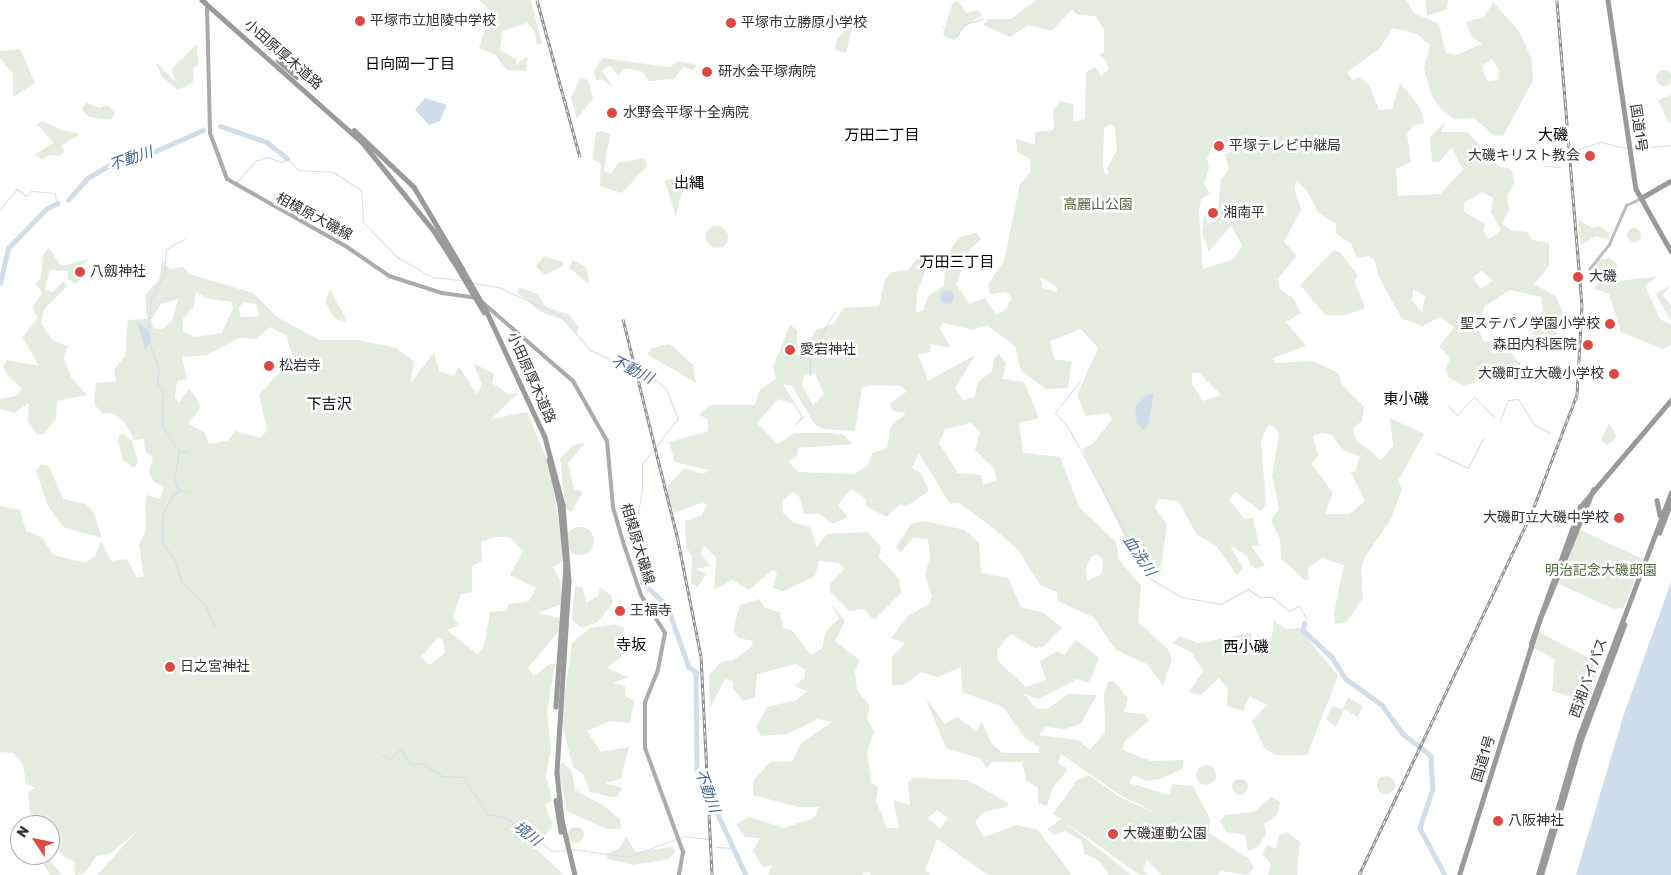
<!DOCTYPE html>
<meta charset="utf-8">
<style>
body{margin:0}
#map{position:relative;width:1671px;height:875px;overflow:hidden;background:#fff;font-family:Rubik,"Noto Sans JP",sans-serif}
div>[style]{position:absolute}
.green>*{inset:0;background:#e4ebdf}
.round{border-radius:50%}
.water>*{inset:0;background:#d0deec}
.stream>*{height:1px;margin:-0.5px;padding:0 0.5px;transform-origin:0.5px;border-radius:0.5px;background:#d0deec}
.river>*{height:4.5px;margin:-2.25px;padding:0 2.25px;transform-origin:2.25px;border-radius:2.25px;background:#d0deec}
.secondary>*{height:3px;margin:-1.5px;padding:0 1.5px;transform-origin:1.5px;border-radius:1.5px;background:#bdbdbd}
.primary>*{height:4px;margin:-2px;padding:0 2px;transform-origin:2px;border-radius:2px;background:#ababab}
.highway>*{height:4.5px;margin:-2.25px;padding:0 2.25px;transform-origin:2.25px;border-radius:2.25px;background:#9a9a9a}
.rail>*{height:3px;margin-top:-1.5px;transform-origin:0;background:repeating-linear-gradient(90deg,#fff 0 4px,#888 0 8px);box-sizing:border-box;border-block:1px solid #888}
.highway-bridge>*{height:4.5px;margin:-2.25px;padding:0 2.25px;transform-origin:2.25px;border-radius:2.25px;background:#9a9a9a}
.dots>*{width:14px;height:14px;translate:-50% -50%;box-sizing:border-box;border:2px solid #fff;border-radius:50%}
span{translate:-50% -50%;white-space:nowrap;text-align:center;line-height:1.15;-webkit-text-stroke:5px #fff;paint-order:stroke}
.poi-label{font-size:14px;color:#333}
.left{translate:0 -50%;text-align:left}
.right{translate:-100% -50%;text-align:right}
.street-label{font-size:14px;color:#333}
.park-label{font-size:14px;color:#506d41}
.neighbourhood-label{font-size:15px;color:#000}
.water-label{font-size:15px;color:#446a92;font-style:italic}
.north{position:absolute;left:10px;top:815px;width:50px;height:50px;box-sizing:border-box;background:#fff;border:1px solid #adadad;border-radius:50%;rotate:304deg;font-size:14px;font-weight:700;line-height:20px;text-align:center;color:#333}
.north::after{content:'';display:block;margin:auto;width:18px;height:22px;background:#dc4942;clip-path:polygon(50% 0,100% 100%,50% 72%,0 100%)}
</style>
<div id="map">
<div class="green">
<i style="clip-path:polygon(479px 0,531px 0,542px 44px,537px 44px,534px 30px,527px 23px,502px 31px,500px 50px,516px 59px,516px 65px,528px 56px,526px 71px,506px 70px,496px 55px,479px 48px,491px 11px)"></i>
<i style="clip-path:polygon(evenodd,1036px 0,1406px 0,1414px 13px,1439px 24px,1446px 54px,1457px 55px,1482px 44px,1472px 37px,1466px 22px,1484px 17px,1493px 2px,1518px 30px,1532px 59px,1533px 81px,1503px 136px,1493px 135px,1474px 118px,1454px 119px,1441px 109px,1432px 96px,1424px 69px,1430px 45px,1417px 34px,1393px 28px,1380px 48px,1347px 72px,1352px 80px,1360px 77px,1369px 85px,1379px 110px,1392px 109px,1400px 83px,1419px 106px,1425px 123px,1413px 125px,1407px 134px,1411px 161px,1396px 169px,1398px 196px,1440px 194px,1463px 170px,1452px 148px,1439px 162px,1432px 162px,1430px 137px,1445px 122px,1441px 132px,1467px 132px,1481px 146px,1496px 146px,1496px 165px,1511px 169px,1515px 182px,1507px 196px,1509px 210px,1502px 223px,1510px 230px,1528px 232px,1532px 240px,1549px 243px,1549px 266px,1534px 284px,1556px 296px,1562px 312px,1557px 335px,1537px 343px,1537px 336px,1530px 331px,1543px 311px,1541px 297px,1510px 290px,1485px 306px,1477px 326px,1484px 342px,1499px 339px,1521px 364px,1516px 367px,1464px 386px,1448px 377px,1446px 370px,1450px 357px,1439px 347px,1454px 327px,1440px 317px,1423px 326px,1402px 319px,1378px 275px,1375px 261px,1369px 256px,1357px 258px,1351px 243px,1336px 234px,1336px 224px,1318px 212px,1308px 193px,1297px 181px,1294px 187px,1301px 210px,1284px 242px,1297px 255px,1278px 279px,1280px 289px,1293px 298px,1301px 313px,1286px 322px,1306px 346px,1272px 358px,1275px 363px,1313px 361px,1338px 373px,1342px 384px,1364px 407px,1362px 421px,1353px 428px,1355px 439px,1381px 460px,1393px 446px,1390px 418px,1424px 434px,1398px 481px,1402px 488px,1391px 519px,1365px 557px,1361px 568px,1363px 598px,1346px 623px,1335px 624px,1334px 613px,1344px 565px,1322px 558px,1308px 568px,1309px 580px,1305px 580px,1281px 559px,1280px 539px,1271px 520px,1279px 509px,1272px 476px,1279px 434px,1274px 426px,1268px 425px,1261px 441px,1266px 505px,1261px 511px,1235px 492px,1229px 500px,1245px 519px,1253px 518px,1259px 545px,1251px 546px,1265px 565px,1257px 569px,1250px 565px,1247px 556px,1230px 545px,1243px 568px,1237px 575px,1216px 546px,1197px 535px,1178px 501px,1159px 499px,1155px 508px,1167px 524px,1160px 576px,1140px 562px,1128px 544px,1082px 449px,1093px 444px,1112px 419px,1108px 413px,1086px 416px,1077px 395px,1098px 348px,1081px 329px,1050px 341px,1054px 359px,1072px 362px,1068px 388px,1046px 389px,1021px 371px,1015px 346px,987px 325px,973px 330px,943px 323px,939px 327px,951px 348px,930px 344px,931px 352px,918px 354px,928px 381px,975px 355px,955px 388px,963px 400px,975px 397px,977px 383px,992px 371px,994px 358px,999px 354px,1006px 363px,1003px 379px,1024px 382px,1039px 418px,1019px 423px,1023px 453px,1060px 457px,1079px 507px,1116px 542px,1119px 559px,1141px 586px,1138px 622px,1167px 648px,1172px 659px,1163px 686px,1147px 664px,1116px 650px,1093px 617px,1058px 601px,1057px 592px,1040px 585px,1019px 551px,993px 528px,959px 503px,950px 504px,919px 453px,912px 468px,921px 473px,929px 491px,907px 506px,899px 505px,886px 517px,865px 505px,866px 499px,851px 489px,838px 505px,848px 517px,832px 524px,820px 514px,804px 514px,799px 496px,792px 492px,782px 501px,783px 513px,794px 523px,810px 527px,817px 547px,827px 534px,868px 532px,881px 547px,879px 557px,899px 579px,901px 593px,874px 620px,863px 609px,849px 611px,830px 592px,830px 583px,845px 569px,838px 563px,819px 561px,815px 576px,783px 591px,773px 588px,777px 573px,772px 570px,749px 590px,732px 580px,714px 590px,716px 557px,704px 545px,701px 554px,710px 566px,696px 569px,706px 574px,698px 587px,691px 583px,692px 556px,686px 547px,685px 521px,702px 515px,707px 505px,703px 502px,675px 513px,666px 499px,668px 486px,684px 468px,703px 474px,709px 470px,675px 462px,669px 442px,708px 431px,708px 419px,699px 415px,710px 405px,755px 405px,759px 391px,776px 378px,773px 367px,790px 325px,797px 330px,797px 346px,805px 349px,816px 330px,833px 324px,844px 308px,879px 306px,885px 280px,892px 272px,908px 270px,921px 254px,928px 264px,917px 293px,916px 312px,923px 311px,928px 296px,944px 286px,945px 262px,953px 246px,960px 237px,977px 233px,981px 239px,970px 249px,956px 285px,970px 304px,985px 298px,996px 315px,1006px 309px,1012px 298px,1006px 292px,990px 294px,988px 284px,1004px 261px,1020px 184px,1030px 173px,1030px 159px,1017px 152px,1016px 139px,1035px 145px,1035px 132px,1054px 130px,1053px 111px,1060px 101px,1073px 104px,1073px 122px,1085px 119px,1086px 72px,1095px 67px,1101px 76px,1108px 70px,1107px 61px,1099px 55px,1104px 52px,1104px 29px,1095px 16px,1078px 15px,1072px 9px,1052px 31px,1029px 25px,1010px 37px,983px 25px,989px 19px,1011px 19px,1036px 0,1492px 59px,1499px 70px,1498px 80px,1487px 81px,1482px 66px,1492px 59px,1036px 0,1109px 124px,1115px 128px,1117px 150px,1107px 168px,1111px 178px,1108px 173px,1105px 176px,1103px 165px,1104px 128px,1109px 124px,1036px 0,1222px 142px,1232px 151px,1225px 154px,1229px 170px,1221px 179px,1217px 220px,1208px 224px,1205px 212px,1202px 234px,1209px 251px,1231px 226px,1242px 245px,1234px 259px,1203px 269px,1199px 212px,1201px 200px,1210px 193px,1204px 184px,1209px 168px,1207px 159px,1214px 143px,1222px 142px,1036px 0,1483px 192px,1493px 198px,1491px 212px,1501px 230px,1489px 239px,1483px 230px,1485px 224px,1464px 212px,1464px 202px,1483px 192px,1036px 0,1481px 270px,1493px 281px,1480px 289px,1473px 278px,1481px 270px,1036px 0,1040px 277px,1056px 286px,1057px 292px,1043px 288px,1040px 277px,1036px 0,1413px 289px,1425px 296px,1422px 312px,1412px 301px,1413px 289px,1036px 0,815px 373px,824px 394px,813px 405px,802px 385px,804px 375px,815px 373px,1036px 0,1192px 373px,1199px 373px,1221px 395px,1203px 401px,1192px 384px,1192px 373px,1036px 0,783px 384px,792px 386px,815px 425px,824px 429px,855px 431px,862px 388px,869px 385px,902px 386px,906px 392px,890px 403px,893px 411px,906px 413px,891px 426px,887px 448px,872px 453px,868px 465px,855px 474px,799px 472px,788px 461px,797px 456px,798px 448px,853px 444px,844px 435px,831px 433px,795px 433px,778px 444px,757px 423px,778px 399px,793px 404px,801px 417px,792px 429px,804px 418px,783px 384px,1036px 0,1146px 395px,1150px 409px,1144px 430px,1135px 406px,1146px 395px,1036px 0,971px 423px,980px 432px,975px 450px,993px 467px,997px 480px,983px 485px,981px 475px,958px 473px,939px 443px,945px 429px,971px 423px,1036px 0,1322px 433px,1332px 435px,1342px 449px,1360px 457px,1355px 472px,1350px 471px,1365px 501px,1350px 514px,1325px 514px,1333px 493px,1312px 464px,1318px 455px,1313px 436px,1322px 433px,1036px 0,1097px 554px,1103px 559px,1102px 574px,1088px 581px,1085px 570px,1091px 557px,1097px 554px)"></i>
<i style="clip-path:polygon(1426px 0,1448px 0,1447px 9px,1427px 16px)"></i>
<i style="clip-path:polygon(958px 1px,966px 13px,978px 10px,982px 15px,964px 27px,958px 37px,947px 39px,943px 35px,952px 4px)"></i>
<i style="clip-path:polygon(853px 24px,846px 53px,835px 50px,837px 39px)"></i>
<i style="clip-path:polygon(197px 44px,198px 66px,193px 68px,193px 82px,178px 90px,162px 77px,156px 62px,176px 82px,171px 69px)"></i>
<i style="clip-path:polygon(20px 49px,35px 83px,13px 97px,13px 73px,0 59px,0 51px)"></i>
<i style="clip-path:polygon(602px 58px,669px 67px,679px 61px,697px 65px,693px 70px,683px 67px,674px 79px,649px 81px,641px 71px,626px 68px,618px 76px,610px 65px,602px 71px,613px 87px,601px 79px,597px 81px,594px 72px)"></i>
<i class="round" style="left:1656px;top:70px;width:16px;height:16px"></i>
<i style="clip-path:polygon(580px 78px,588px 80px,593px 98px,577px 119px,571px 98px)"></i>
<i style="clip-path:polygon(1671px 95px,1671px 123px,1669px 123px,1658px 100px)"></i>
<i style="clip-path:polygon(86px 102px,99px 108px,107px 105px,115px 112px,111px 120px,89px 117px,82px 110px)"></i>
<i style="clip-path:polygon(43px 121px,61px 130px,80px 134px,61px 146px,65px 151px,60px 156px,50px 155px,42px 160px,35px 154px,54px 143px,37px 124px)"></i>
<i style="clip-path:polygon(601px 131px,610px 134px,604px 171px,611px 174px,618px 163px,644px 158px,647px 166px,622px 193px,600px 186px,601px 164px,592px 159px,596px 133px)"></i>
<i style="clip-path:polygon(671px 179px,684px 181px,676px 217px,665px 181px)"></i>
<i style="clip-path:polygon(1578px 220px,1593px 228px,1600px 226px,1609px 233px,1609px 240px,1596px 236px,1581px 245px)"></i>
<i class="round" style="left:706px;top:226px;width:22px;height:22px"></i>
<i class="round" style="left:1627px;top:228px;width:14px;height:14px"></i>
<i style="clip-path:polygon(49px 248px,61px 266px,89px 259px,81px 266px,86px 275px,75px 284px,68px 279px,68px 271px,50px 270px,45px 290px,53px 292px,63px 281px,67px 286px,44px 309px,41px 323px,53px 341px,68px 346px,64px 358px,71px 377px,87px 395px,57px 401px,56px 419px,44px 434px,37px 435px,28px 421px,29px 403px,14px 413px,0 409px,0 399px,16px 396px,22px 389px,7px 375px,3px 366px,7px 360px,39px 366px,22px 337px,38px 318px,32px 307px,42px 293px,36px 284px,41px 277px,43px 255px)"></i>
<i style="clip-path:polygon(1334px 250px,1341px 253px,1358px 276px,1354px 280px,1365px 308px,1346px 315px,1325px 315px,1300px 285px)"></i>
<i style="clip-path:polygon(544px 256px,563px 262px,563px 266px,544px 275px,536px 266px)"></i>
<i style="clip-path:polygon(1609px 258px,1617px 263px,1617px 270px,1601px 271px,1603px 283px,1658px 276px,1645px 286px,1660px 319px,1671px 325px,1671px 345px,1663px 349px,1621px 332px,1609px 294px,1593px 288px,1598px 285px,1596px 260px)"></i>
<i style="clip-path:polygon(573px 260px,587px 268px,589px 284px,569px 268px)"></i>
<i style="clip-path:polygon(evenodd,162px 261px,170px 269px,183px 267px,189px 274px,253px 293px,277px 317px,319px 340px,358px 340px,396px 348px,414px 361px,411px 383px,434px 352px,439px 371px,454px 376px,459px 367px,477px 394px,482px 385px,473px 363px,494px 374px,492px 383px,509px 394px,518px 393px,491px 419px,527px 412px,549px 465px,559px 523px,563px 561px,553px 567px,561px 582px,562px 604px,538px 613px,559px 618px,560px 630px,528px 668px,534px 676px,551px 663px,555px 665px,547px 712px,551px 747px,546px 776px,552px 800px,545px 805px,553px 826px,535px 848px,564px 875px,97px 875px,138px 830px,110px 854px,96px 856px,85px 873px,75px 875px,74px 862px,64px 857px,50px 836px,50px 825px,37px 822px,30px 813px,28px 792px,35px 788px,26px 784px,23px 764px,13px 753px,0 752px,0 506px,20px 510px,26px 531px,42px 537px,53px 555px,85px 563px,95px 556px,101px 541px,111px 561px,127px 559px,137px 578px,144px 576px,139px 545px,146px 529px,145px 501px,147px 495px,160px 499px,164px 487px,154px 482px,149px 472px,153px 458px,145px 451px,144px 439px,134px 440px,125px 423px,114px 414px,102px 413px,95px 405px,95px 394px,96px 383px,116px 381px,114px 370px,125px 356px,128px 320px,147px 319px,145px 295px,159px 280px,162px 261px,196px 291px,206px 298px,231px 302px,233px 308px,222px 333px,194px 337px,183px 332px,183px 319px,194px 306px,196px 291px,162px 261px,178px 299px,172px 321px,161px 330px,153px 328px,151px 320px,161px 304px,178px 299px,162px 261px,244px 302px,256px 304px,259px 316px,240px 317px,239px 308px,244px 302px,162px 261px,270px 327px,286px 335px,293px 357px,259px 395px,267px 430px,261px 438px,235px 431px,228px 441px,209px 444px,204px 432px,188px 424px,200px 408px,197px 399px,189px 389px,179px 402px,175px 398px,177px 381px,187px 379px,182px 357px,206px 355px,239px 338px,256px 339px,270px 327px,162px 261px,493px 537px,510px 537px,523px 551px,510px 575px,536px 588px,529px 601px,509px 604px,506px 611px,490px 612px,485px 643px,478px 655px,447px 630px,459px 625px,453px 617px,461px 594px,472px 592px,472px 566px,482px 561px,481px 542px,493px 537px,162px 261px,438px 637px,443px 639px,445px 653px,429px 665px,421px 657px,438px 637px)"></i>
<i style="clip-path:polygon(1671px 285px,1663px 295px,1671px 306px,1671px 321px,1656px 294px)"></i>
<i style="clip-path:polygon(519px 287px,537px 294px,546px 307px,568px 314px,579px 327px,576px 335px,564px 320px,541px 312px,517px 293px)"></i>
<i style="clip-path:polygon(330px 289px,346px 319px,346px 322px,335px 319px,325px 302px)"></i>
<i style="clip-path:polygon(670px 344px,693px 365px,696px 383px,647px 354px,652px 348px)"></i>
<i style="clip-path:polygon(1609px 423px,1617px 437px,1607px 445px,1601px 440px)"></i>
<i style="clip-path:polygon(121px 433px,132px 441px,138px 462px,134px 468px,123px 460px,118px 441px)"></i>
<i style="clip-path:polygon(585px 443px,568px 463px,574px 489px,583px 492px,571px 512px,565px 508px,560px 458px,574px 445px)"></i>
<i style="clip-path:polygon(41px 464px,49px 466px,63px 499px,86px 504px,94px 513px,102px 538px,63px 527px,48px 506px,36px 471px)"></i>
<i style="clip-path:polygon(925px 521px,965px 530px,979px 543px,981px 573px,1008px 578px,1021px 607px,1044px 613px,1062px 628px,1043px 647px,1035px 648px,1011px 634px,997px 650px,998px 661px,1026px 687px,1046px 680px,1040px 661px,1058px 651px,1064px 655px,1076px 640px,1099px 658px,1089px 683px,1077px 679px,1038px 699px,1024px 694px,1036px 709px,1047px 709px,1068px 694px,1097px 695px,1080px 724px,1065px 729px,1046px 727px,1039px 735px,1078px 740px,1090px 750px,1105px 732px,1104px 693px,1109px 681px,1114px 681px,1128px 698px,1124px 712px,1144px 714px,1149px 721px,1124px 742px,1123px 750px,1150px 761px,1184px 760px,1182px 769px,1160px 779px,1146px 781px,1133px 775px,1129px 783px,1169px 795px,1173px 784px,1193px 786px,1210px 819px,1209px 833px,1249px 859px,1254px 868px,1247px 875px,1222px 871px,1217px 875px,1161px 875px,1147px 860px,1143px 870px,1148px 875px,1140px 875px,1062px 820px,1132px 875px,1109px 875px,1099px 861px,1084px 853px,1082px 841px,1065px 831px,1054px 835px,1047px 829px,1061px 819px,1053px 814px,1077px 780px,1089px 775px,1121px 798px,1158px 814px,1120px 795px,1061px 754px,1058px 763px,1068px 770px,1053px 787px,1047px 806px,1038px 803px,1038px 788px,1026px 780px,1022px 762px,992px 762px,987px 768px,981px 759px,946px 748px,925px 697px,945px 724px,957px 717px,976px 731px,982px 722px,992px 744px,1003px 753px,1039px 753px,1039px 747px,1024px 737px,1003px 707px,962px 692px,961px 667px,938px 677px,921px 672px,904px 685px,892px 685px,892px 657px,905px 643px,891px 638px,908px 616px,929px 604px,932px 597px,925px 575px,930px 557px,928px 539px,913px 538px,900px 553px,896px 547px,911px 524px)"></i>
<i class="round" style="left:566px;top:527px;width:28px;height:28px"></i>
<i style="clip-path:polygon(1578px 529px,1643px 559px,1624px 608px,1614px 609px,1557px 583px)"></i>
<i style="clip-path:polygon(575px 586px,583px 588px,586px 603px,598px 596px,600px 587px,611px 595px,613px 603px,598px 622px,582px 628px,572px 620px)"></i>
<i style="clip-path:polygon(evenodd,759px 599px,765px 608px,780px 612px,783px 628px,792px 630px,811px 655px,822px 648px,825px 633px,839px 618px,831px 604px,845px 621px,835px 641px,860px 660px,855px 671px,857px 690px,870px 706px,867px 719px,874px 732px,867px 752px,871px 782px,878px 787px,876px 801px,887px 828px,899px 828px,893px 800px,910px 805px,908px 782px,914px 778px,967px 780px,1008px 803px,1007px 807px,984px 812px,975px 822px,984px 837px,1017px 825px,1038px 830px,1072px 875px,988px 875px,937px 839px,925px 870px,931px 875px,872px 875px,868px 871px,861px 875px,768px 875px,772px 865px,763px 867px,753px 851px,760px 838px,745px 837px,736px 824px,749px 817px,784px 828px,814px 818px,819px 807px,798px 807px,753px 795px,753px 781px,770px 762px,793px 761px,800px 744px,832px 722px,818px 719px,787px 734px,761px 736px,756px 727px,767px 707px,797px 700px,807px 691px,795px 686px,805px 677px,805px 669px,796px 664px,757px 674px,755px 697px,743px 701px,733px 689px,733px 681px,725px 679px,710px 708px,709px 675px,721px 662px,733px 660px,751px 647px,753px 641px,738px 638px,733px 630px,740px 605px,759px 599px,937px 810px,948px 818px,940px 829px,928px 818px,937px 810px)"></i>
<i style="clip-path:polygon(1274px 621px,1286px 629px,1299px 628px,1338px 676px,1307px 755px,1276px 755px,1265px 749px,1252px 721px,1267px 705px,1250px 696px,1243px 711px,1227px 706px,1228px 688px,1219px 678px,1201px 695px,1193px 694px,1190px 691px,1203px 671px,1191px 652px,1173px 643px,1180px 636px,1197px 643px,1251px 633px,1253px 654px,1261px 655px,1272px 636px)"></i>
<i style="clip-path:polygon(614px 624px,625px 628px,619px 641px,622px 656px,607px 668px,628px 677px,613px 683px,625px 686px,625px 696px,634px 701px,630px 723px,610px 721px,587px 731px,601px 752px,629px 747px,621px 779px,605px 783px,622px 788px,618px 796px,611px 797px,590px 792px,583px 774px,573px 767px,561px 721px,572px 643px,590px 628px)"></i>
<i style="clip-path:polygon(1539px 632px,1601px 664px,1586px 702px,1552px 691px,1555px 659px,1533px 648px)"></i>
<i style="clip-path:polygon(1348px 698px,1363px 706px,1358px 717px,1344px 709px,1336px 727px,1326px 719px,1332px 706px,1343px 709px)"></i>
<i style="clip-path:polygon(562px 762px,572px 771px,575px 790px,604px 806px,620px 819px,621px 829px,607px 829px,567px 811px,558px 768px)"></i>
<i class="round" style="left:1196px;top:765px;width:20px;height:20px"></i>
<i class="round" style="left:1377px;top:776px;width:18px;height:18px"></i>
<i class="round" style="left:1232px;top:779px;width:16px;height:16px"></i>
<i style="clip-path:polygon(1271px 797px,1280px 802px,1278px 814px,1264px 824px,1266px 834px,1258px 847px,1248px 851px,1245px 835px,1226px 832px,1220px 821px,1225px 815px,1254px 812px)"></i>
<i class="round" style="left:568px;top:827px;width:16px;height:16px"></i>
<i style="clip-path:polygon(1287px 832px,1300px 842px,1297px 875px,1268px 875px,1271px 864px,1262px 854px,1267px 845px,1276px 849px,1279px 835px)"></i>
<i style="clip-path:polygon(626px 837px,636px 852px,671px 847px,676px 851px,669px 859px,633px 865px,608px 859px,606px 854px,620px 848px)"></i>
<i style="clip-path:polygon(38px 855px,46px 855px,62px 875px,50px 875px)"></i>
</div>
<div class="water">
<i style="clip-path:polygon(425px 98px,447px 105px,440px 121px,429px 125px,415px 110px)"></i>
<i class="round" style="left:940px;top:290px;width:14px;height:14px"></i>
<i style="clip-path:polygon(137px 321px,149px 332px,151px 343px,145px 349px)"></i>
<i style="clip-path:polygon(1154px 394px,1148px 425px,1144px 430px,1137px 424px,1135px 406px,1146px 395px)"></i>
<i style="clip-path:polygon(1671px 582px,1671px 875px,1576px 875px,1623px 717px)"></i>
</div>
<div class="stream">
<i style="left:942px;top:26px;width:17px;rotate:50deg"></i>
<i style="left:953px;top:39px;width:19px;rotate:-51deg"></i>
<i style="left:965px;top:24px;width:18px;rotate:-16deg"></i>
<i style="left:1633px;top:149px;width:38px;rotate:-6deg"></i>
<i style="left:1574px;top:163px;width:13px;rotate:-86deg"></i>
<i style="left:1575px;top:150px;width:26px;rotate:-18deg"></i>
<i style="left:1600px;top:142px;width:28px;rotate:13deg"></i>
<i style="left:1544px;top:166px;width:16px;rotate:4deg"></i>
<i style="left:236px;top:183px;width:29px;rotate:-49deg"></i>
<i style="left:255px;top:161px;width:13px;rotate:-18deg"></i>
<i style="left:267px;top:157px;width:16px;rotate:18deg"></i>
<i style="left:282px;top:162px;width:6px;rotate:-39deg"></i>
<i style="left:287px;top:158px;width:16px;rotate:47deg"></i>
<i style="left:298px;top:170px;width:35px;rotate:3deg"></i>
<i style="left:333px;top:172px;width:33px;rotate:33deg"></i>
<i style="left:361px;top:190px;width:32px;rotate:86deg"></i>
<i style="left:363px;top:222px;width:49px;rotate:45.8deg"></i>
<i style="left:397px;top:257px;width:40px;rotate:29.7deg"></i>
<i style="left:432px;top:277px;width:30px;rotate:6deg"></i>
<i style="left:0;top:209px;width:26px;rotate:-50deg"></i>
<i style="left:17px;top:189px;width:11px;rotate:38deg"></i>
<i style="left:26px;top:196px;width:7px;rotate:-45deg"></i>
<i style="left:31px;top:191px;width:24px;rotate:5deg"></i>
<i style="left:55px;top:193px;width:10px;rotate:84deg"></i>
<i style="left:473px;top:283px;width:25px;rotate:9deg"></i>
<i style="left:498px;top:287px;width:68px;rotate:24.3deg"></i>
<i style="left:560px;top:315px;width:46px;rotate:49.4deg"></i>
<i style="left:590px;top:350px;width:72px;rotate:24.4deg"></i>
<i style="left:656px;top:380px;width:13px;rotate:42deg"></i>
<i style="left:666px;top:389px;width:31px;rotate:68deg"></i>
<i style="left:678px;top:418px;width:58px;rotate:128deg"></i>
<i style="left:642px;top:464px;width:27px;rotate:90deg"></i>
<i style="left:642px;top:491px;width:43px;rotate:100.8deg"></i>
<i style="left:148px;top:331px;width:32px;rotate:-85deg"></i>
<i style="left:151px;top:299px;width:29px;rotate:-63deg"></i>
<i style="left:164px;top:273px;width:24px;rotate:-85deg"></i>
<i style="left:166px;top:249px;width:23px;rotate:-29deg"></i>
<i style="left:150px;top:345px;width:27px;rotate:70deg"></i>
<i style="left:159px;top:370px;width:14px;rotate:98deg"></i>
<i style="left:157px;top:384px;width:10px;rotate:53deg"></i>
<i style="left:163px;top:392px;width:35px;rotate:92deg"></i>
<i style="left:162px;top:427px;width:29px;rotate:55deg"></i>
<i style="left:179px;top:451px;width:28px;rotate:100deg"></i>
<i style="left:174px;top:479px;width:13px;rotate:67deg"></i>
<i style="left:179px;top:491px;width:9px;rotate:144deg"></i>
<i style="left:172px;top:496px;width:20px;rotate:117deg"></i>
<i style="left:163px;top:514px;width:28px;rotate:92deg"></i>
<i style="left:162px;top:542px;width:20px;rotate:53deg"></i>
<i style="left:174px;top:558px;width:26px;rotate:72deg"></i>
<i style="left:182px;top:583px;width:30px;rotate:44deg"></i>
<i style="left:204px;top:604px;width:25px;rotate:64deg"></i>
<i style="left:810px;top:375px;width:22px;rotate:-90deg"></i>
<i style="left:810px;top:353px;width:49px;rotate:-59.2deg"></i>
<i style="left:1080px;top:381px;width:41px;rotate:128deg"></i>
<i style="left:1055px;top:413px;width:19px;rotate:47deg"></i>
<i style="left:1068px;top:427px;width:173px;rotate:61.4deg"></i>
<i style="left:1151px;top:579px;width:35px;rotate:31deg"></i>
<i style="left:1181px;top:597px;width:41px;rotate:9.9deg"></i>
<i style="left:1221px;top:604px;width:31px;rotate:-29deg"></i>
<i style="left:1248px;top:589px;width:14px;rotate:36deg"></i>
<i style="left:1259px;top:597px;width:13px"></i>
<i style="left:1272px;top:597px;width:22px;rotate:39deg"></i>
<i style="left:1289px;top:611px;width:11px;rotate:-27deg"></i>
<i style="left:1299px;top:606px;width:16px;rotate:60deg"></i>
<i style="left:1448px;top:406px;width:13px;rotate:45deg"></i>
<i style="left:1457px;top:415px;width:25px;rotate:-47deg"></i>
<i style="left:1474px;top:397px;width:28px;rotate:45deg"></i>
<i style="left:1500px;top:420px;width:22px;rotate:-68deg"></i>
<i style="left:1508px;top:400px;width:10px;rotate:-6deg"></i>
<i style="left:1518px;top:399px;width:31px;rotate:58deg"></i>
<i style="left:1534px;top:425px;width:17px;rotate:25deg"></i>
<i style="left:179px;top:451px;width:9px;rotate:6deg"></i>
<i style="left:1436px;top:453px;width:35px;rotate:25deg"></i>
<i style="left:1468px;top:468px;width:34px;rotate:-63deg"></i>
<i style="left:179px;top:490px;width:9px;rotate:6deg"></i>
<i style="left:382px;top:755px;width:9px;rotate:36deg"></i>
<i style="left:389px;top:760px;width:16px;rotate:-45deg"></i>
<i style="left:400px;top:749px;width:18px;rotate:56deg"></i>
<i style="left:410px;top:764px;width:11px;rotate:-5deg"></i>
<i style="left:421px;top:763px;width:26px;rotate:31deg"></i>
<i style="left:443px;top:776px;width:20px;rotate:3deg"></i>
<i style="left:463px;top:777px;width:44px;rotate:57deg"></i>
<i style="left:487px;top:814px;width:20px;rotate:11deg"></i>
<i style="left:507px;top:818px;width:56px;rotate:36.3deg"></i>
<i style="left:552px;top:851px;width:16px;rotate:-4deg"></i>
<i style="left:716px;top:847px;width:17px;rotate:3deg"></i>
<i style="left:572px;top:849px;width:57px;rotate:8.1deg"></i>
<i style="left:628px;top:857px;width:60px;rotate:-20.6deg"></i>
<i style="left:684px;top:836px;width:24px;rotate:7deg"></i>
</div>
<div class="river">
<i style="left:220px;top:126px;width:50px;rotate:18.8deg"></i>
<i style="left:267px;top:142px;width:26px;rotate:39deg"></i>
<i style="left:68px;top:200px;width:30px;rotate:-48deg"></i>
<i style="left:88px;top:178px;width:23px;rotate:-31deg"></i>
<i style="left:108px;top:166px;width:28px;rotate:-13deg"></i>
<i style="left:135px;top:160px;width:74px;rotate:-23.8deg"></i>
<i style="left:0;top:283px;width:36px;rotate:-77deg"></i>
<i style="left:8px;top:248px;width:54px;rotate:-45.7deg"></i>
<i style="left:46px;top:209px;width:13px;rotate:-27deg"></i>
<i style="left:634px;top:533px;width:51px;rotate:79.8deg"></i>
<i style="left:643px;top:583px;width:33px;rotate:43deg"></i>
<i style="left:667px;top:605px;width:66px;rotate:70.5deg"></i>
<i style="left:689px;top:667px;width:9px;rotate:36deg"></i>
<i style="left:696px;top:672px;width:97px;rotate:89.4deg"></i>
<i style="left:697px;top:769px;width:117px;rotate:65.2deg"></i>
<i style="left:1305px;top:623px;width:7px;rotate:106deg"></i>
<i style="left:1303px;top:630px;width:40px;rotate:43deg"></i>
<i style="left:1332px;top:657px;width:25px;rotate:58deg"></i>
<i style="left:1345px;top:678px;width:46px;rotate:36.1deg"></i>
<i style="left:1382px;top:705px;width:34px;rotate:54deg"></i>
<i style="left:1402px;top:733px;width:37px;rotate:38deg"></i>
<i style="left:1431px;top:756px;width:33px;rotate:87deg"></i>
<i style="left:1433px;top:789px;width:41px;rotate:108.4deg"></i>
<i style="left:1420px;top:828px;width:53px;rotate:62deg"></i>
</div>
<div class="secondary">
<i style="left:1589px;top:269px;width:32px;rotate:-51deg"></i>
<i style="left:1609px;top:244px;width:43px;rotate:-66.4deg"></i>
<i style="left:1626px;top:205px;width:17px;rotate:-25deg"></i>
</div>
<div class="primary">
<i style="left:207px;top:8px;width:125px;rotate:88.6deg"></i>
<i style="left:210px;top:133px;width:49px;rotate:69.7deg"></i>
<i style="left:227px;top:179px;width:138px;rotate:29.5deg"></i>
<i style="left:347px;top:247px;width:51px;rotate:34.6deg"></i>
<i style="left:389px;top:276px;width:56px;rotate:17.8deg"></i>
<i style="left:442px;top:293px;width:34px;rotate:8deg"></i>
<i style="left:482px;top:302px;width:121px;rotate:41deg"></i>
<i style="left:573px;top:381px;width:69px;rotate:60.5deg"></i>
<i style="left:607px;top:441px;width:66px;rotate:84.8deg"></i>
<i style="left:613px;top:507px;width:40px;rotate:74deg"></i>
<i style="left:624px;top:545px;width:53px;rotate:71.2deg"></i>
<i style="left:641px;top:595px;width:45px;rotate:57.7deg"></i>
<i style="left:665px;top:633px;width:38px;rotate:101deg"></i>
<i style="left:658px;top:670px;width:35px;rotate:112deg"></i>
<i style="left:645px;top:702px;width:46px;rotate:90deg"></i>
<i style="left:645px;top:748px;width:111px;rotate:69.9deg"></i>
<i style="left:683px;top:852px;width:23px;rotate:100deg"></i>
</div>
<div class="highway">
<i style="left:202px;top:0;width:214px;rotate:41.6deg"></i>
<i style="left:362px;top:142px;width:114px;rotate:51deg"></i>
<i style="left:434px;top:231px;width:46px;rotate:57.3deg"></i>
<i style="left:1608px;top:0;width:191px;rotate:81.6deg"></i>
<i style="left:1636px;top:189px;width:71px;rotate:60.6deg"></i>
<i style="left:278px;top:60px;width:25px;rotate:42deg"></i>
<i style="left:354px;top:130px;width:83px;rotate:43.5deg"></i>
<i style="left:414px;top:187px;width:94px;rotate:59.3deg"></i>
<i style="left:1641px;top:198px;width:34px;rotate:-30deg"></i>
<i style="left:486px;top:310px;width:140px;rotate:65.1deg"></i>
<i style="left:545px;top:437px;width:70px;rotate:75.2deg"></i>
<i style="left:563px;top:505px;width:76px;rotate:85.5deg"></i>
<i style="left:569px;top:581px;width:192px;rotate:93.6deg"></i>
<i style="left:557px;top:773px;width:47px;rotate:83.9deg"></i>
<i style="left:562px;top:820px;width:57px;rotate:76.7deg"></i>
<i style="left:549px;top:459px;width:47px;rotate:76.6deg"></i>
<i style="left:560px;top:505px;width:61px;rotate:84.4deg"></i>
<i style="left:566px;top:566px;width:141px;rotate:94.1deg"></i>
<i style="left:1657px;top:500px;width:15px;rotate:79deg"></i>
<i style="left:1659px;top:533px;width:34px;rotate:-69deg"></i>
<i style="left:1531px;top:643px;width:145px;rotate:-70.2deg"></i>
<i style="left:1580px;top:507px;width:140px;rotate:-49.6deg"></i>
<i style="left:556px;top:800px;width:32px;rotate:81deg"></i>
<i style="left:1459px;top:875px;width:266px;rotate:-72.5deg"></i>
<i style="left:1539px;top:621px;width:142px;rotate:-67.6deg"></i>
<i style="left:1538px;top:875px;width:145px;rotate:-73.6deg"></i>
<i style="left:1579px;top:736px;width:260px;rotate:-69.3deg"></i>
<i style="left:1541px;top:875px;width:144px;rotate:-73.5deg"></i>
<i style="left:1582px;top:737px;width:120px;rotate:-69.4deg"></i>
</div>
<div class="rail">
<i style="left:537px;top:0;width:163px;rotate:74.7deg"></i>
<i style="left:623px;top:319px;width:228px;rotate:76deg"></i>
<i style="left:678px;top:540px;width:118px;rotate:78.8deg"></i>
<i style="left:701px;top:656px;width:219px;rotate:87.1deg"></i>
<i style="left:1359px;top:875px;width:402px;rotate:-64.5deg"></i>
<i style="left:1532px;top:512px;width:125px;rotate:-69deg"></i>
<i style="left:1577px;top:395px;width:89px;rotate:-86.8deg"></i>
<i style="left:1582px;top:306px;width:307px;rotate:-94.7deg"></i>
</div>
<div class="highway-bridge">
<i style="left:462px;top:268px;width:48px;rotate:60.3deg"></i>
<i style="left:459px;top:270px;width:49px;rotate:59.2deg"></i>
</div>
<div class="dots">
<i style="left:360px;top:21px;background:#dc4942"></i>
<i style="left:731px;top:23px;background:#dc4942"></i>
<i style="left:707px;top:72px;background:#dc4942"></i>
<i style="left:612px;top:113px;background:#dc4942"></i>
<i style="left:1219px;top:146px;background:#dc4942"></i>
<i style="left:1590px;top:156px;background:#dc4942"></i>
<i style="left:1213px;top:213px;background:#dc4942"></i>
<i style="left:80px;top:272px;background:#dc4942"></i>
<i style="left:1578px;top:277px;background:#dc4942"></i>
<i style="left:1610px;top:324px;background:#dc4942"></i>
<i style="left:1588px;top:345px;background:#dc4942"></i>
<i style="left:790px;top:350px;background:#dc4942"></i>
<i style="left:269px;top:366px;background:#dc4942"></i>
<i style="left:1614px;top:374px;background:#dc4942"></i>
<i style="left:1619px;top:518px;background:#dc4942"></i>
<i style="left:620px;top:611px;background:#dc4942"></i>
<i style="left:170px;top:667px;background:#dc4942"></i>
<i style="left:1498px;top:821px;background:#dc4942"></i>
<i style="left:1113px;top:834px;background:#dc4942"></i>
</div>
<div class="poi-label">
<span class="left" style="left:370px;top:21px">平塚市立旭陵中学校</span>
<span class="left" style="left:741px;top:23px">平塚市立勝原小学校</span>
<span class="left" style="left:718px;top:72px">研水会平塚病院</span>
<span class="left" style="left:623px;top:113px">水野会平塚十全病院</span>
<span class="left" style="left:1229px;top:146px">平塚テレビ中継局</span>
<span class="right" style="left:1580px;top:156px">大磯キリスト教会</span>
<span class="left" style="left:1223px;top:213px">湘南平</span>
<span class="left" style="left:90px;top:272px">八劔神社</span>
<span class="left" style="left:1589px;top:277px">大磯</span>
<span class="right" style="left:1600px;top:324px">聖ステパノ学園小学校</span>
<span class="right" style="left:1577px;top:345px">森田内科医院</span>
<span class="left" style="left:800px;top:350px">愛宕神社</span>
<span class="left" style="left:279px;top:366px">松岩寺</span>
<span class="right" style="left:1604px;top:374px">大磯町立大磯小学校</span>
<span class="right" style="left:1609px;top:518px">大磯町立大磯中学校</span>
<span class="left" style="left:630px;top:611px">王福寺</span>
<span class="left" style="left:180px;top:667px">日之宮神社</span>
<span class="left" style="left:1508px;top:821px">八阪神社</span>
<span class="left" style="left:1123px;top:834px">大磯運動公園</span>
</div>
<div class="street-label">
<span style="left:283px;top:55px;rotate:41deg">小田原厚木道路</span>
<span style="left:1638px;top:128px;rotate:82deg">国道1号</span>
<span style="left:314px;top:217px;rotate:28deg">相模原大磯線</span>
<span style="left:531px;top:378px;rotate:66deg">小田原厚木道路</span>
<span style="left:637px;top:544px;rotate:73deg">相模原大磯線</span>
<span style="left:1589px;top:678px;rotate:-70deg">西湘バイパス</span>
<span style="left:1484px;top:759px;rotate:-73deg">国道1号</span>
</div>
<div class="park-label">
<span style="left:1098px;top:205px">高麗山公園</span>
<span style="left:1601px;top:571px">明治記念大磯邸園</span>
</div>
<div class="neighbourhood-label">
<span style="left:410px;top:65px">日向岡一丁目</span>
<span style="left:882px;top:136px">万田二丁目</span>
<span style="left:1553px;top:136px">大磯</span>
<span style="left:689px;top:184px">出縄</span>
<span style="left:957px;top:263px">万田三丁目</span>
<span style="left:1406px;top:400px">東小磯</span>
<span style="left:329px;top:405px">下吉沢</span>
<span style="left:631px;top:646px">寺坂</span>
<span style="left:1246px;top:648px">西小磯</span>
</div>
<div class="water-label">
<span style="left:131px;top:159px;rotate:-19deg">不動川</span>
<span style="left:632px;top:370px;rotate:26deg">不動川</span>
<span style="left:1139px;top:556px;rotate:56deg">血洗川</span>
<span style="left:707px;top:791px;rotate:70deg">不動川</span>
<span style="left:527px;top:834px;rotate:37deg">境川</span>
</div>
<div class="north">N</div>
</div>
